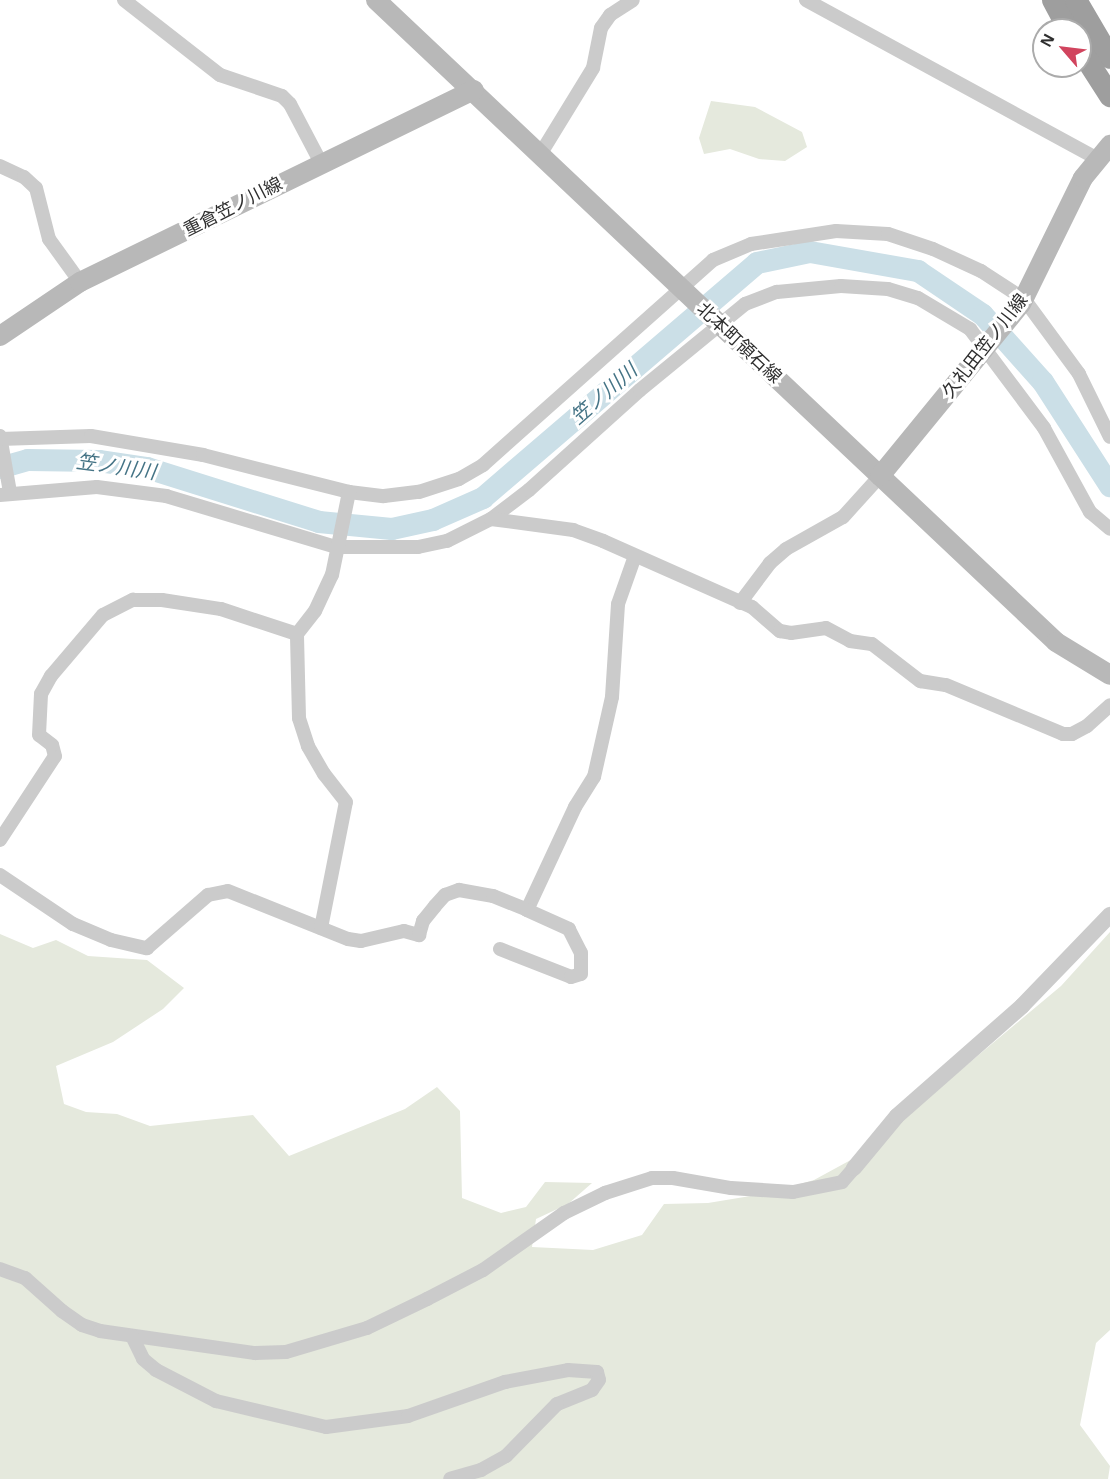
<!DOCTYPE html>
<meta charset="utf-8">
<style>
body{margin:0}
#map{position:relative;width:1110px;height:1479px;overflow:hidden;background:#fff;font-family:Helvetica,"Noto Sans JP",sans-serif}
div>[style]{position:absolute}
.green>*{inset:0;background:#e5e9dd}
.river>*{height:22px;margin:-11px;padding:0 11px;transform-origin:11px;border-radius:11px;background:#cbdfe7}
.minor>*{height:14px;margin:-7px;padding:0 7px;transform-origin:7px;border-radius:7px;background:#cbcbcb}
.tertiary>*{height:16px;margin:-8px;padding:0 8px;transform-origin:8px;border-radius:8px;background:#cbcbcb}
.secondary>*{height:20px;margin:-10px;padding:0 10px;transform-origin:10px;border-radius:10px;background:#b8b8b8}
.trunk>*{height:22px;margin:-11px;padding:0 11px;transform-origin:11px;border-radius:11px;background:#9e9e9e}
span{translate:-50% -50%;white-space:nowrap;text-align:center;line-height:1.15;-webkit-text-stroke:6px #fff;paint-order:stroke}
.street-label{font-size:18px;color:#2e2e2e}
.water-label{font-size:20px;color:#457486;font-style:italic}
.north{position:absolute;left:1032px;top:18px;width:60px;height:60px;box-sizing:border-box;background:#fff;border:2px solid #ababab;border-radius:50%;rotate:298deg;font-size:16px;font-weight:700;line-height:24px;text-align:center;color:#2e2e2e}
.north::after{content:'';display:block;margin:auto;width:21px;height:27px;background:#d1445e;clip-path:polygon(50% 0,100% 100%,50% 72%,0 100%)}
</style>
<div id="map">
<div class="green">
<i style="clip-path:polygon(711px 101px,755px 107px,802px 132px,807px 147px,785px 161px,759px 159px,730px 149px,704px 154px,699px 138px)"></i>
<i style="clip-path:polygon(1110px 932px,1110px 1330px,1096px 1343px,1080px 1425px,1110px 1466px,1108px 1479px,0 1479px,0 934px,33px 948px,56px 940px,88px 956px,147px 960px,184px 988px,163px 1009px,113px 1042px,56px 1066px,64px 1104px,86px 1112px,117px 1114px,150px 1126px,253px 1115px,289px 1156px,405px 1109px,437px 1087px,460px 1111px,462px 1198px,501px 1213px,526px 1207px,545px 1182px,592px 1183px,568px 1204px,536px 1219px,532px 1247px,593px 1250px,642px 1235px,664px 1204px,708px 1203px,769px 1193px,814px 1180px,858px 1156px,1061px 986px)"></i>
</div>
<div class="river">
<i style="left:0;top:468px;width:29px;rotate:-16deg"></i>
<i style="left:28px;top:460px;width:71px;rotate:0.8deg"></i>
<i style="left:99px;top:461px;width:49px;rotate:8.3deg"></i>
<i style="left:147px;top:468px;width:180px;rotate:17.4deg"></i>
<i style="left:319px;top:522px;width:73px;rotate:5.5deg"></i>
<i style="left:392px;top:529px;width:42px;rotate:-12.4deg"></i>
<i style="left:433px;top:520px;width:55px;rotate:-23.7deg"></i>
<i style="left:483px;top:498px;width:361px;rotate:-40.6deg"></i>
<i style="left:757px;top:263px;width:54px;rotate:-11.7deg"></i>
<i style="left:810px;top:252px;width:110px;rotate:10deg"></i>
<i style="left:918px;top:271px;width:78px;rotate:34.1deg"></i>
<i style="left:983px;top:315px;width:90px;rotate:48.2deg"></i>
<i style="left:1043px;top:382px;width:124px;rotate:57.2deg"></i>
</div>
<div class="minor">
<i style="left:124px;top:0;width:122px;rotate:38deg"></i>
<i style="left:220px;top:75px;width:65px;rotate:18.7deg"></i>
<i style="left:282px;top:96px;width:11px;rotate:45deg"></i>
<i style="left:290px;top:104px;width:67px;rotate:62.3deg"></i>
<i style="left:806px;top:0;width:330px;rotate:28.6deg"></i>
<i style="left:541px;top:153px;width:100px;rotate:-58.5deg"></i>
<i style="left:593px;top:68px;width:41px;rotate:-78.7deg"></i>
<i style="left:601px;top:28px;width:16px;rotate:-55deg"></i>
<i style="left:610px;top:15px;width:27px;rotate:-33deg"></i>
<i style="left:0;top:166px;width:26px;rotate:25deg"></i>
<i style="left:24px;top:177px;width:16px;rotate:43deg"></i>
<i style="left:36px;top:188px;width:53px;rotate:75.7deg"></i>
<i style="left:49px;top:239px;width:53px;rotate:54.2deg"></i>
<i style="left:0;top:436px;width:57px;rotate:79.9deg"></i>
<i style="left:0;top:439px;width:91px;rotate:-1.9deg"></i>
<i style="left:91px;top:436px;width:114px;rotate:9.6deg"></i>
<i style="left:203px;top:455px;width:151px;rotate:14.2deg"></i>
<i style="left:349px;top:492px;width:35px;rotate:7deg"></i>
<i style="left:384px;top:496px;width:35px;rotate:-7deg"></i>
<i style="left:419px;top:492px;width:42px;rotate:-18deg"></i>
<i style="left:459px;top:479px;width:28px;rotate:-30deg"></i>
<i style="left:483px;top:465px;width:308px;rotate:-41.7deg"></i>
<i style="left:713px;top:260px;width:41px;rotate:-22.8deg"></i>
<i style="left:751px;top:244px;width:86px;rotate:-8.7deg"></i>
<i style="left:836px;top:231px;width:52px;rotate:3.3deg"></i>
<i style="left:888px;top:234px;width:47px;rotate:18.4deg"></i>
<i style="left:933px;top:249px;width:53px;rotate:24.6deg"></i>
<i style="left:981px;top:271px;width:51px;rotate:33.1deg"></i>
<i style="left:1024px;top:299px;width:93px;rotate:53.7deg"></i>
<i style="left:1079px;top:374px;width:70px;rotate:63.8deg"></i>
<i style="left:0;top:495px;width:97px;rotate:-4.7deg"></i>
<i style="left:97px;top:487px;width:70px;rotate:7.4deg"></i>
<i style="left:166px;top:496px;width:177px;rotate:16.7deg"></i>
<i style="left:336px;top:547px;width:82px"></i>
<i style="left:418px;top:547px;width:30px;rotate:-12deg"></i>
<i style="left:447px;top:541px;width:49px;rotate:-26.6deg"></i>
<i style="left:491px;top:519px;width:48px;rotate:-37.3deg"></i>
<i style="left:529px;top:490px;width:149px;rotate:-42deg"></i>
<i style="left:640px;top:390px;width:136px;rotate:-39.3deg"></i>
<i style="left:745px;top:304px;width:34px;rotate:-21deg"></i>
<i style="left:777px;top:292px;width:64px;rotate:-5.4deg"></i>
<i style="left:841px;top:286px;width:47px;rotate:3.7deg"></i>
<i style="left:888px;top:289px;width:31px;rotate:17deg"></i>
<i style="left:918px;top:298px;width:61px;rotate:30.8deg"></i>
<i style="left:970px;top:329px;width:124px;rotate:53.2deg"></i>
<i style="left:1044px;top:428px;width:96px;rotate:61.3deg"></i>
<i style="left:1090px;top:512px;width:26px;rotate:40deg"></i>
<i style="left:491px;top:519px;width:83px;rotate:7.6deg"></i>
<i style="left:573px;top:530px;width:32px;rotate:20deg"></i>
<i style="left:603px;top:541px;width:163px;rotate:23.9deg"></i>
<i style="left:752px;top:607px;width:37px;rotate:41deg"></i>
<i style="left:780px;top:631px;width:11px;rotate:10deg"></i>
<i style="left:791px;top:633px;width:35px;rotate:-8deg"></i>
<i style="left:826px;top:628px;width:27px;rotate:28deg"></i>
<i style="left:850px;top:641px;width:22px;rotate:8deg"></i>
<i style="left:872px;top:644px;width:61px;rotate:37.6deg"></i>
<i style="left:920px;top:681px;width:26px;rotate:9deg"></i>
<i style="left:946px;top:685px;width:127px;rotate:22.7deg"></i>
<i style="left:1063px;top:734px;width:9px"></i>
<i style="left:1072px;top:734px;width:17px;rotate:-28deg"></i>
<i style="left:1087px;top:726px;width:31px;rotate:-42deg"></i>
<i style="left:740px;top:603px;width:50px;rotate:-53.1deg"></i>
<i style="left:770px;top:563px;width:21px;rotate:-41deg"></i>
<i style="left:786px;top:549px;width:65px;rotate:-29.3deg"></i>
<i style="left:843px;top:517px;width:55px;rotate:-47.9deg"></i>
<i style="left:0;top:840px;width:100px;rotate:-56.8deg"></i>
<i style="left:55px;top:756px;width:11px;rotate:-105deg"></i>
<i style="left:52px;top:745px;width:16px;rotate:-142deg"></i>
<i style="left:39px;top:735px;width:41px;rotate:-87.2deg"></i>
<i style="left:41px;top:694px;width:21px;rotate:-61deg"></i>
<i style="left:51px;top:676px;width:80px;rotate:-49.6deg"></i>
<i style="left:103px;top:615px;width:34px;rotate:-27deg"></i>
<i style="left:133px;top:600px;width:29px"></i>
<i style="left:162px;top:600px;width:60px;rotate:8.7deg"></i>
<i style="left:221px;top:609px;width:80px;rotate:18.2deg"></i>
<i style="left:0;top:875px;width:88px;rotate:33.9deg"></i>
<i style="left:73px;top:924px;width:41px;rotate:22.8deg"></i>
<i style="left:111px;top:940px;width:37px;rotate:13deg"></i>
<i style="left:147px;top:948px;width:81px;rotate:-41deg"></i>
<i style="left:208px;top:895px;width:20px;rotate:-11deg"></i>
<i style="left:228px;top:891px;width:129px;rotate:21.8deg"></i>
<i style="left:348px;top:939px;width:13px;rotate:9deg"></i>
<i style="left:361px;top:941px;width:44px;rotate:-13.1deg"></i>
<i style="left:404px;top:931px;width:16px;rotate:15deg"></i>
<i style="left:419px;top:935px;width:15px;rotate:-74deg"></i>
<i style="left:423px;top:921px;width:19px;rotate:-51deg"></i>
<i style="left:435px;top:906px;width:15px;rotate:-48deg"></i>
<i style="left:445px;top:895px;width:15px;rotate:-20deg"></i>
<i style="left:459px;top:890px;width:35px;rotate:10deg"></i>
<i style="left:493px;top:896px;width:37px;rotate:22deg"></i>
<i style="left:527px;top:910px;width:114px;rotate:-65deg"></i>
<i style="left:575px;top:807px;width:36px;rotate:-58deg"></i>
<i style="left:594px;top:777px;width:82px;rotate:-77.3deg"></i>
<i style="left:612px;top:697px;width:93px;rotate:-86.3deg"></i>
<i style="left:618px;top:604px;width:51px;rotate:-70.5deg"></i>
<i style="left:321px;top:928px;width:128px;rotate:-78.8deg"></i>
<i style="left:346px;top:802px;width:36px;rotate:-128deg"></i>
<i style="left:324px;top:774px;width:32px;rotate:-120deg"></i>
<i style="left:308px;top:746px;width:29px;rotate:-108deg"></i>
<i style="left:299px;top:718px;width:84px;rotate:-91.4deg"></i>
<i style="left:297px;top:634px;width:29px;rotate:-52deg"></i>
<i style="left:315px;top:611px;width:40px;rotate:-65deg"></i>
<i style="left:332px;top:575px;width:85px;rotate:-78.4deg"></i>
<i style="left:500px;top:949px;width:76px;rotate:21.5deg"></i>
<i style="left:571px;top:977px;width:10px;rotate:-17deg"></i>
<i style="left:581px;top:974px;width:21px;rotate:-90deg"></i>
<i style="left:581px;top:953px;width:27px;rotate:-117deg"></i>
<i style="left:569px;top:929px;width:46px;rotate:-155.7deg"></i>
<i style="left:0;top:1269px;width:27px;rotate:20deg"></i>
<i style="left:25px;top:1278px;width:50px;rotate:41.7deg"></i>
<i style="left:62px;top:1311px;width:24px;rotate:35deg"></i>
<i style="left:82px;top:1325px;width:19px;rotate:18deg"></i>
<i style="left:100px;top:1331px;width:157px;rotate:8.1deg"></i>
<i style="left:255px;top:1353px;width:31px;rotate:-2deg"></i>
<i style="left:286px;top:1352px;width:84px;rotate:-16.5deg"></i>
<i style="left:367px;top:1328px;width:67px;rotate:-25.8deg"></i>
<i style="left:427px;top:1299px;width:63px;rotate:-27.4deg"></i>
<i style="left:483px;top:1270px;width:99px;rotate:-35.1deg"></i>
<i style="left:564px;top:1213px;width:46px;rotate:-26deg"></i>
<i style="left:605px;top:1193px;width:49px;rotate:-17.7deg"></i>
<i style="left:652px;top:1178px;width:21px"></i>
<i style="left:673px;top:1178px;width:59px;rotate:9.8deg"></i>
<i style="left:731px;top:1188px;width:62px;rotate:3.7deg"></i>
<i style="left:793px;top:1192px;width:50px;rotate:-11.5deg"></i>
<i style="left:842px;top:1182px;width:18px;rotate:-49deg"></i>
<i style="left:132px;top:1336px;width:25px;rotate:64deg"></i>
<i style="left:143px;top:1359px;width:17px;rotate:40deg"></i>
<i style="left:156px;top:1370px;width:68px;rotate:27.3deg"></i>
<i style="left:216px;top:1401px;width:113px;rotate:13.3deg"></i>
<i style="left:326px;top:1427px;width:83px;rotate:-7.6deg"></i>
<i style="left:408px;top:1416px;width:103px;rotate:-19.3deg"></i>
<i style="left:505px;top:1382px;width:64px;rotate:-10.8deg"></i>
<i style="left:568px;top:1370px;width:29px;rotate:4deg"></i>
<i style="left:597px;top:1372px;width:8px;rotate:76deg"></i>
<i style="left:599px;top:1380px;width:12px;rotate:125deg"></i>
<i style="left:592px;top:1390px;width:38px;rotate:158deg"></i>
<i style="left:557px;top:1404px;width:73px;rotate:134.4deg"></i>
<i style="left:506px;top:1456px;width:29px;rotate:151deg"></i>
<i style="left:481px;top:1470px;width:32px;rotate:164deg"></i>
</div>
<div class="tertiary">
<i style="left:854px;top:1168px;width:67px;rotate:-50.4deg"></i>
<i style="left:897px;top:1116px;width:167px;rotate:-41.3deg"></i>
<i style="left:1022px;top:1006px;width:127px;rotate:-46deg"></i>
</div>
<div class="secondary">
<i style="left:376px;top:0;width:935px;rotate:43.35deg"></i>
<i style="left:1056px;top:642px;width:63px;rotate:31.4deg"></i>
<i style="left:0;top:336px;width:97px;rotate:-34deg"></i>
<i style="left:80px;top:282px;width:438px;rotate:-26deg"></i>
<i style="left:880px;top:476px;width:222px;rotate:-50.7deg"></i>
<i style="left:1021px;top:304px;width:140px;rotate:-63.8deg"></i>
<i style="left:1083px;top:178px;width:43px;rotate:-50.7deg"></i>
</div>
<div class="trunk">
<i style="left:1053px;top:0;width:34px;rotate:62deg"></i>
<i style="left:1076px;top:0;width:67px;rotate:59.6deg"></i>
<i style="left:1080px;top:49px;width:56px;rotate:57.4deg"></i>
</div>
<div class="street-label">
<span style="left:233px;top:207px;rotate:-27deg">重倉笠ノ川線</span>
<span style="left:739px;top:343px;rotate:43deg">北本町領石線</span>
<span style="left:985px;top:346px;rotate:-52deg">久礼田笠ノ川線</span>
</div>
<div class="water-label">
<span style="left:604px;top:394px;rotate:-41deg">笠ノ川川</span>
<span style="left:116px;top:467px;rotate:8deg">笠ノ川川</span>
</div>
<div class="north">N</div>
</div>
